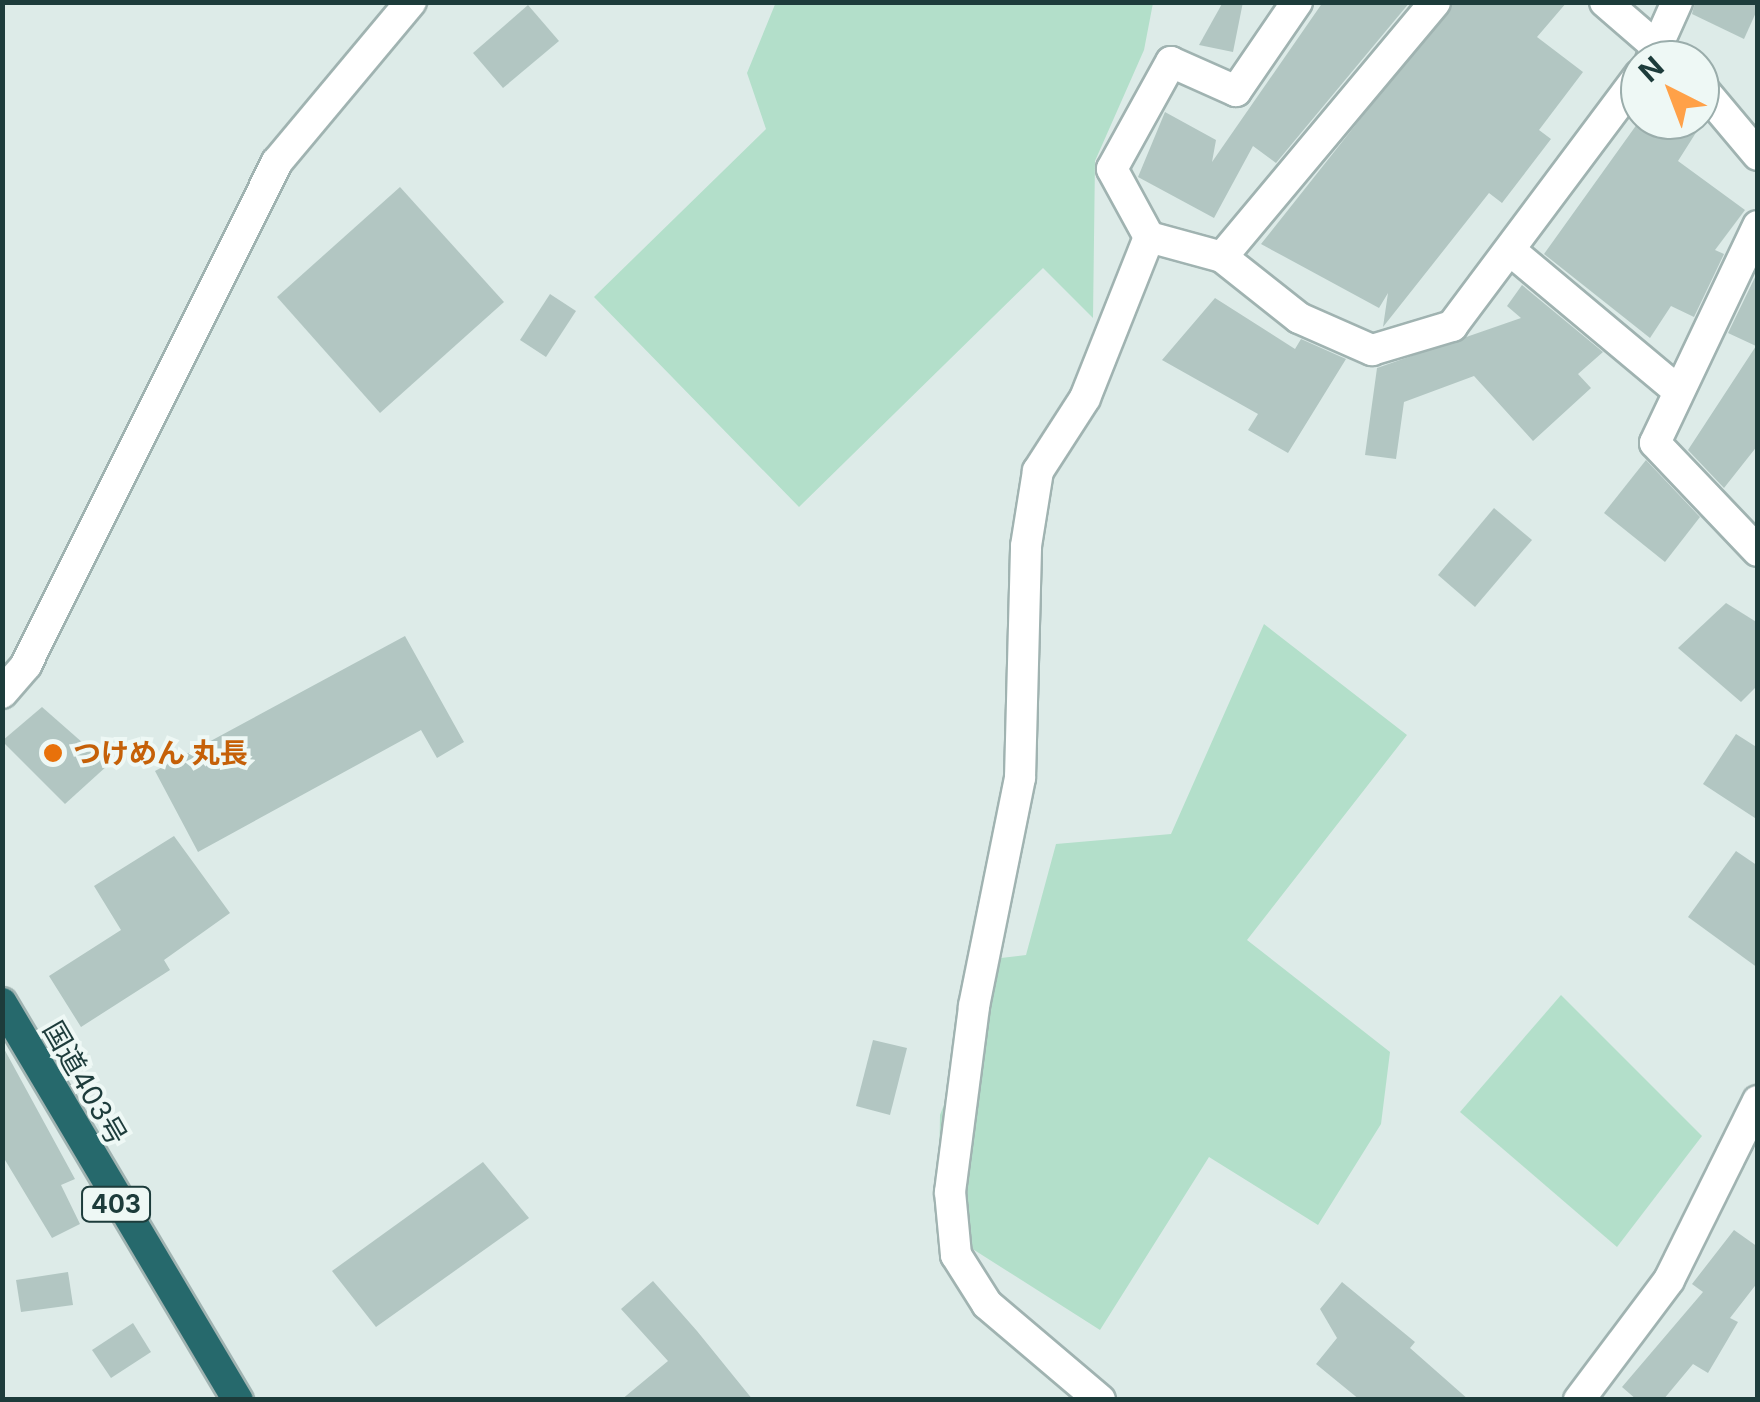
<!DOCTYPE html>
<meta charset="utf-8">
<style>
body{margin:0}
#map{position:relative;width:1760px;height:1402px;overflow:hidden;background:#ddebe8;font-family:Inter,"Noto Sans JP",sans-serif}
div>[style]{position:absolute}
.green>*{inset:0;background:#b3dfca}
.building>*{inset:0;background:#b2c6c2}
.roads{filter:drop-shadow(2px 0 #a0b3b1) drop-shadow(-2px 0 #a0b3b1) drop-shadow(0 2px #a0b3b1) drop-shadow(0 -2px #a0b3b1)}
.street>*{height:30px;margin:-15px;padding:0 15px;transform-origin:15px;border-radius:15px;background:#fff}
.highway>*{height:30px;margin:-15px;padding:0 15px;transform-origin:15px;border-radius:15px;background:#26696c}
.dots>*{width:28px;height:28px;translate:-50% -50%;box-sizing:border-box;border:5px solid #eef8f5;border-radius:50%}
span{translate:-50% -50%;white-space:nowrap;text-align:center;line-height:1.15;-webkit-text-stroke:8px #eef8f5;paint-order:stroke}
.shield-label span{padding:2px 8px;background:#eef8f5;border:2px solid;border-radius:8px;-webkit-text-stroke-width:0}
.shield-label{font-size:25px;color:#1d3c3b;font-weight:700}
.food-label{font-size:28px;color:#c56008;font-weight:700}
.left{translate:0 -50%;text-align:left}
.street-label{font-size:28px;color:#1d3c3b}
.frame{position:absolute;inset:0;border:5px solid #1d3c3b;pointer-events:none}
.north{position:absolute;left:1620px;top:40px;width:100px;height:100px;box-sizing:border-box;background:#eef8f5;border:2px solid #9aadab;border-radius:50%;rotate:318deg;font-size:28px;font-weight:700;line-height:40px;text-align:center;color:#1d3c3b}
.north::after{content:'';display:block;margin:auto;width:35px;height:45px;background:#ffa148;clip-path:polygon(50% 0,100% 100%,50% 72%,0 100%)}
</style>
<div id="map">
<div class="green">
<i style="clip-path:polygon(776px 2px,1153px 3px,1144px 50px,1095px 161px,1093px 318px,1043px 268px,799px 507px,594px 297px,766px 129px,747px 73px)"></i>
<i style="clip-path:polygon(1264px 624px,1407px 735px,1247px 940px,1390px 1052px,1381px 1124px,1318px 1225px,1209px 1157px,1100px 1330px,938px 1227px,940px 1115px,1001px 958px,1026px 955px,1056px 844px,1171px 834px)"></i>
<i style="clip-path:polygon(1561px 995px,1702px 1136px,1617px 1247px,1460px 1112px)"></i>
</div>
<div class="building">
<i style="clip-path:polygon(1223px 2px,1243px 2px,1233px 52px,1199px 45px)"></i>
<i style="clip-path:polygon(1323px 2px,1410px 2px,1276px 163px,1253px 146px,1214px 218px,1138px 177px,1165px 112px,1216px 140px,1212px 162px)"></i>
<i style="clip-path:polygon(1453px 2px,1567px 2px,1537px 37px,1583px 72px,1539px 130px,1551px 139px,1502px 203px,1489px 193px,1383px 327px,1388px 293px,1379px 308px,1261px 244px)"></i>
<i style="clip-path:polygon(1695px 2px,1758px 2px,1758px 8px,1744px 39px,1692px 14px)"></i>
<i style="clip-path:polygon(528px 5px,559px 41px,503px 88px,473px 53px)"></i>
<i style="clip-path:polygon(1640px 120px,1704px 120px,1678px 161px,1745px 210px,1715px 250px,1724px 254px,1694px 317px,1671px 306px,1650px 338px,1544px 254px)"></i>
<i style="clip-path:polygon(400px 187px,504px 302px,380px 413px,277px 297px)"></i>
<i style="clip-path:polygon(1758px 271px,1758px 445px,1724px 488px,1688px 450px,1756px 346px,1728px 333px)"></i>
<i style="clip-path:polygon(1522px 285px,1603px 352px,1578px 374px,1591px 388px,1533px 441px,1474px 376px,1404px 402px,1396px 459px,1365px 455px,1377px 368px,1521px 318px,1507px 306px)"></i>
<i style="clip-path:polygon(550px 294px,576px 311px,546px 357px,520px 340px)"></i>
<i style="clip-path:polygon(1215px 298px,1295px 349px,1301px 339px,1346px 359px,1288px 453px,1248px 430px,1258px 414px,1162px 360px)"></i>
<i style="clip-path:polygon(1646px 460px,1700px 517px,1665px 562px,1604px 513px)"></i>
<i style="clip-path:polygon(1494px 508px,1532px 540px,1475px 607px,1438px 575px)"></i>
<i style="clip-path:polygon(1726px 603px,1758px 623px,1758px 685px,1741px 702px,1678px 648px)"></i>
<i style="clip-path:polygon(405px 636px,464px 742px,437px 758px,421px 730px,198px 852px,155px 771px)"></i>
<i style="clip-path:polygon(42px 707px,108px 765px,65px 804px,2px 741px)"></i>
<i style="clip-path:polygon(1736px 734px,1758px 748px,1758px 820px,1703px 784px)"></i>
<i style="clip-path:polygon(174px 836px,230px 913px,164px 960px,170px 970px,81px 1027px,49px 976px,121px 930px,94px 886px)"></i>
<i style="clip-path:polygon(1736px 851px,1758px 866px,1758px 968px,1688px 917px)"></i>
<i style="clip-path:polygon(873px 1040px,907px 1048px,890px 1115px,856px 1106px)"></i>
<i style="clip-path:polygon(2px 1045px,75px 1179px,61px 1185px,80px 1224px,52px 1238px,2px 1155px)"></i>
<i style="clip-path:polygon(483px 1162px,529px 1218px,376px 1327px,332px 1271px)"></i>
<i style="clip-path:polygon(1734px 1230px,1758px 1247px,1758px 1282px,1730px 1318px,1738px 1322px,1708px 1373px,1693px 1364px,1663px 1400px,1637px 1400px,1622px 1387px,1703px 1292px,1692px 1284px)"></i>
<i style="clip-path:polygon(68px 1272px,73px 1305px,21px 1312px,16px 1280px)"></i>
<i style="clip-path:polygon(653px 1281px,697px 1331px,753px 1400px,621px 1400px,668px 1361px,621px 1309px)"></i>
<i style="clip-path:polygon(1342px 1282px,1415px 1342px,1410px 1348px,1469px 1400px,1360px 1400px,1316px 1364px,1337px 1338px,1320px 1309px)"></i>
<i style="clip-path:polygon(133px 1323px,151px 1352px,111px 1378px,92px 1350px)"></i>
</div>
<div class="roads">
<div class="street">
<i style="left:1297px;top:2px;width:108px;rotate:124.4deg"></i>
<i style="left:1236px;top:91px;width:71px;rotate:-156deg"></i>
<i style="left:1171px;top:62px;width:122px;rotate:118.9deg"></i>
<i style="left:1112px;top:169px;width:77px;rotate:61.4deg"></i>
<i style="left:1149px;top:237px;width:76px;rotate:15.3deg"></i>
<i style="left:1222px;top:257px;width:332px;rotate:-50.1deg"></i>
<i style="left:1605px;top:2px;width:89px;rotate:40.9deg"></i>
<i style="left:1651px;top:60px;width:64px;rotate:-65.9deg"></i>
<i style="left:1700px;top:86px;width:90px;rotate:50deg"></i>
<i style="left:1758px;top:226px;width:240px;rotate:115.4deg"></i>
<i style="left:1655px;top:443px;width:149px;rotate:46.4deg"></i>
<i style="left:1511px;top:251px;width:217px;rotate:39.9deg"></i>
<i style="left:1222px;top:257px;width:98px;rotate:38.4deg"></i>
<i style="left:1299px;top:318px;width:80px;rotate:23.7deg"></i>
<i style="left:1372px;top:350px;width:84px;rotate:-16.7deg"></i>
<i style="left:1452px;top:326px;width:314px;rotate:-53.2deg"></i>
<i style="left:2px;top:693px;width:37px;rotate:-49deg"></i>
<i style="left:26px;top:665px;width:562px;rotate:-63.48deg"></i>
<i style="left:277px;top:162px;width:209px;rotate:-50.1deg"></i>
<i style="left:1100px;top:1400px;width:148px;rotate:-139.7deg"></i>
<i style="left:987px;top:1304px;width:58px;rotate:-122.3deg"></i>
<i style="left:956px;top:1255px;width:63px;rotate:-95.4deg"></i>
<i style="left:950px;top:1192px;width:188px;rotate:-82.6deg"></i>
<i style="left:974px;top:1006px;width:233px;rotate:-78.6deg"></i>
<i style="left:1020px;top:778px;width:232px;rotate:-88.5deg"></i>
<i style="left:1026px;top:546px;width:76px;rotate:-80.9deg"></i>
<i style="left:1038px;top:471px;width:87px;rotate:-57.2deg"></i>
<i style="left:1085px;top:398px;width:173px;rotate:-68.3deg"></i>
<i style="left:1579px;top:1400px;width:150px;rotate:-53.1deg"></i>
<i style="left:1669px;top:1280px;width:200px;rotate:-63.6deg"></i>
</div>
<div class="highway">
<i style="left:2px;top:1003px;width:462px;rotate:59.3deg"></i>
</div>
</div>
<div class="dots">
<i style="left:53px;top:753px;background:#e8710a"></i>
</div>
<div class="shield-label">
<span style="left:116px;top:1204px">403</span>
</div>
<div class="food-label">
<span class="left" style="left:73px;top:753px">つけめん 丸長</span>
</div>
<div class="street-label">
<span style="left:85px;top:1083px;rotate:60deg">国道403号</span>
</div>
<div class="frame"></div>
<div class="north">N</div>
</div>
